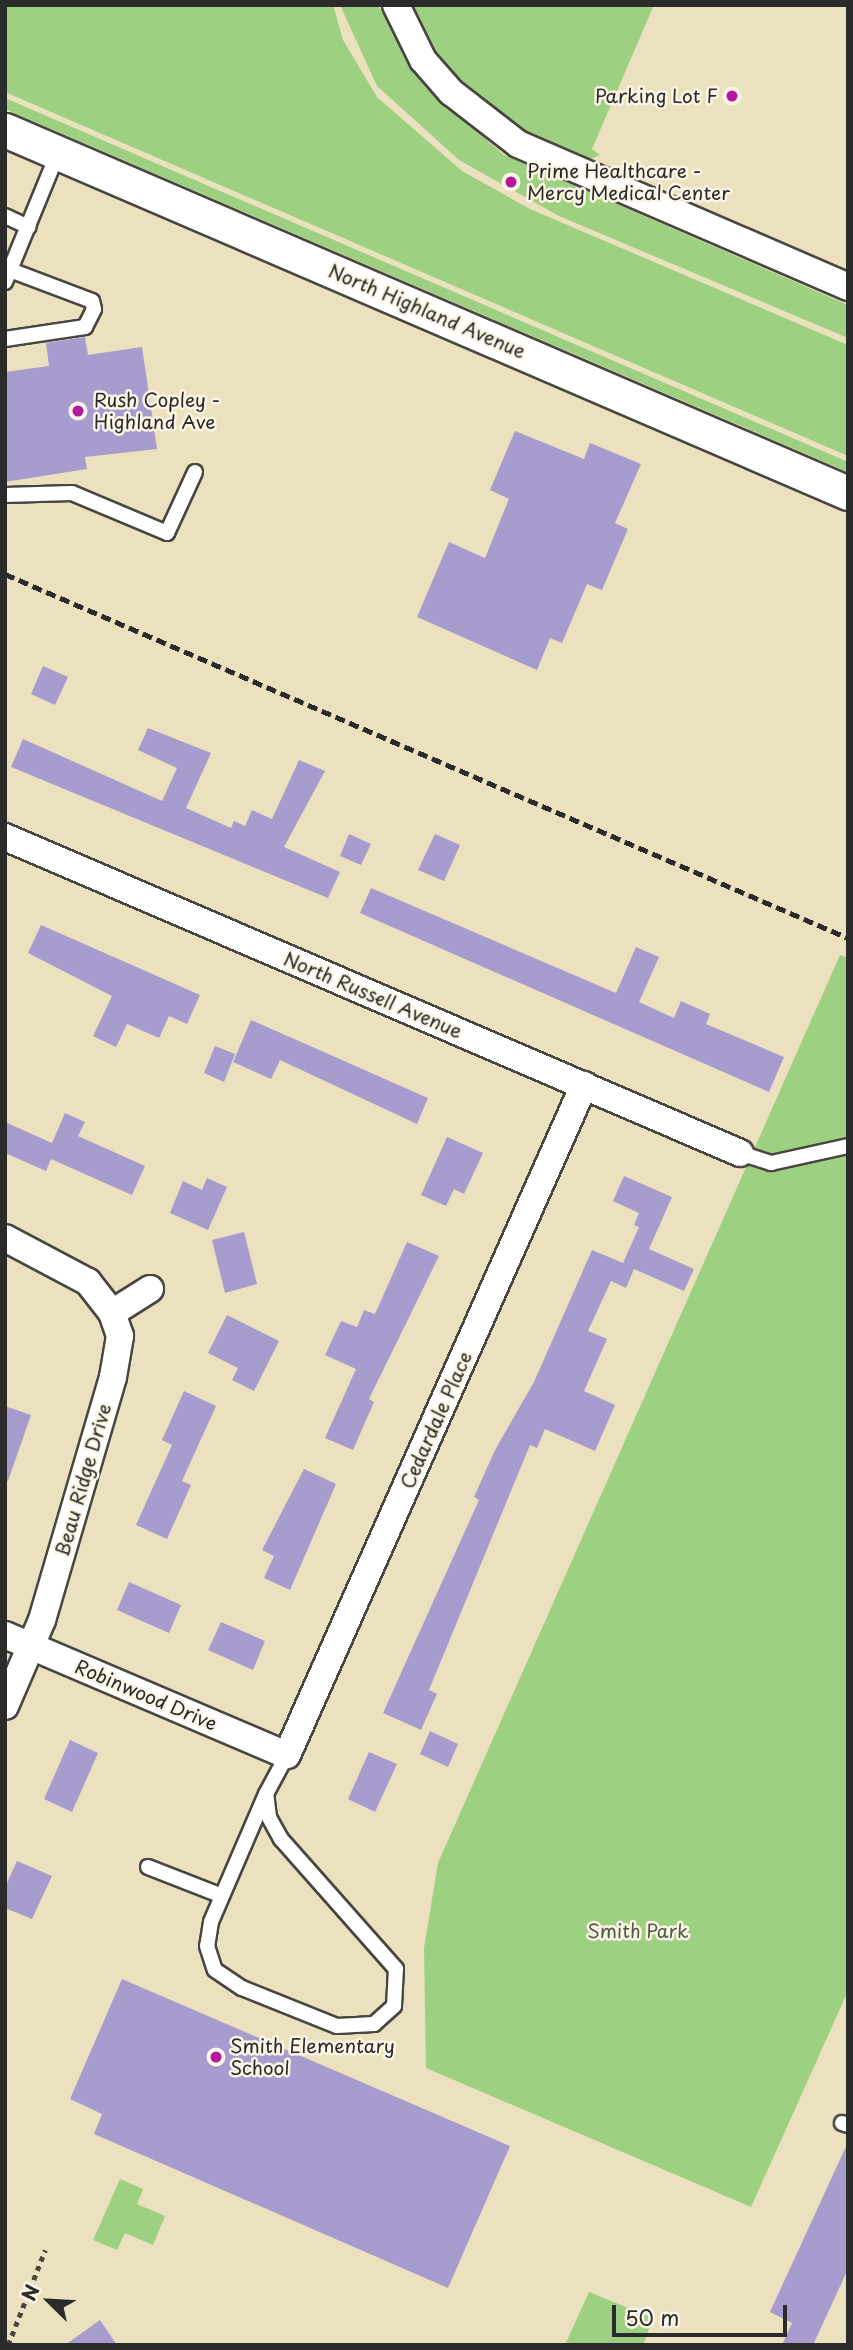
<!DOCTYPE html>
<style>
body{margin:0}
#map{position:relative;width:853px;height:2350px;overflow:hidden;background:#ece1be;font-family:"Playpen Sans",sans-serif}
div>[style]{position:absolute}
.green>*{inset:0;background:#9dd181}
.building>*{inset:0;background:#a89cce}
.path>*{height:4.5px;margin-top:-2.25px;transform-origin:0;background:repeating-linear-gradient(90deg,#484641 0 5px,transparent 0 10px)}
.roads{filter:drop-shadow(2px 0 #484641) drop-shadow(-2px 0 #484641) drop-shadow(0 2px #484641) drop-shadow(0 -2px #484641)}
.service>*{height:14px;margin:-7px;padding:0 7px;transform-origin:7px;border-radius:7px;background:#fff}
.minor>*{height:26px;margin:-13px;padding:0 13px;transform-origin:13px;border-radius:13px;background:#fff}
.tertiary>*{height:33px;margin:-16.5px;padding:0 16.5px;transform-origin:16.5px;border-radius:16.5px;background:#fff}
.rail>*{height:5px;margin-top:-2.5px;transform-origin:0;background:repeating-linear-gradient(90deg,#2b2b2b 0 10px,transparent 0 15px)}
.dots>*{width:19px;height:19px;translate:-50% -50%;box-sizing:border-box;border:4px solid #fcf5e5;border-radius:50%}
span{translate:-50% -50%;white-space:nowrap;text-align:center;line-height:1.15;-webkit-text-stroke:5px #fcf5e5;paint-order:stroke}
.poi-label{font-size:19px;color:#2b2b2b}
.right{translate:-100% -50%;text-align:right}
.left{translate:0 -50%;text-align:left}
.street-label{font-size:19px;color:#2b2b2b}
.park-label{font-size:19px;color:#4d5d45}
.frame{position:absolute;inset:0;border:7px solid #2b2b2b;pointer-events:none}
.north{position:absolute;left:14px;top:2266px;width:70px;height:70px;-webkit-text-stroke:5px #fcf5e5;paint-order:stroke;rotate:294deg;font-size:19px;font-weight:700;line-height:28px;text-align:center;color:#2b2b2b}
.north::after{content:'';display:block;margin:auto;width:24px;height:32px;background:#2b2b2b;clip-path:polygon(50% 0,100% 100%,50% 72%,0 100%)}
.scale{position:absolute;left:612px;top:2305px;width:175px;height:32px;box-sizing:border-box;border:4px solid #2b2b2b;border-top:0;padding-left:9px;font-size:21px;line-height:24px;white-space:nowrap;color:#2b2b2b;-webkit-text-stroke:5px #fcf5e5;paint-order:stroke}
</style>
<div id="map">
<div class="green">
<i style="clip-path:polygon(5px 5px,333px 5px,343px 40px,377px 97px,462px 171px,530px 209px,848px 345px,848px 456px,5px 92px)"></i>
<i style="clip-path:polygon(340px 5px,378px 5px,425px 87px,504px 155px,848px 305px,848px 338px,559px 216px,459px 160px,377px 86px)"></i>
<i style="clip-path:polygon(410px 5px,654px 5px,592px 149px,600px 155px,586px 161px,532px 137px,482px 102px,441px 61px)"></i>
<i style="clip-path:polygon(5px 98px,848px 462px,848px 472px,5px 109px)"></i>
<i style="clip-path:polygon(840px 955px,848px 958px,848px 1991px,751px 2207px,426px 2068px,424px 1948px,438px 1863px)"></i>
<i style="clip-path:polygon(120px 2179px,143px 2189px,137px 2204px,165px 2216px,153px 2245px,125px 2233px,117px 2250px,93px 2240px)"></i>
<i style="clip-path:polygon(589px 2292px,653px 2318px,643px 2345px,565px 2345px)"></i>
</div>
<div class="building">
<i style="clip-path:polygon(85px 337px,88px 355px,142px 347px,157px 449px,85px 457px,87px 469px,5px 482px,5px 372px,49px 366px,46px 343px)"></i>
<i style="clip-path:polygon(515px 431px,584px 459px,590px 443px,641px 464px,615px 523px,628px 529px,602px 590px,587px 584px,562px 643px,550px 638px,537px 670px,417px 617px,449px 542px,485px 558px,509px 499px,490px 490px)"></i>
<i style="clip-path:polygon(43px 666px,68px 677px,55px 705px,31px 694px)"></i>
<i style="clip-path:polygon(148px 728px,211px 753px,186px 808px,231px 828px,234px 821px,245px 826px,252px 810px,272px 819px,299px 760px,325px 771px,284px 847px,340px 872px,328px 898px,11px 767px,23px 739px,162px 801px,177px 768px,138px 750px)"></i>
<i style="clip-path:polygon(349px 834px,371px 844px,361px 865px,340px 856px)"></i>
<i style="clip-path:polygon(435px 834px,460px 845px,444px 881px,418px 870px)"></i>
<i style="clip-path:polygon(371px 888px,616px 993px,636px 947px,659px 957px,639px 1002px,674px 1018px,681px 1001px,710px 1014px,706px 1024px,784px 1057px,769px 1092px,360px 913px)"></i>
<i style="clip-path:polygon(41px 925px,200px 995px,187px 1024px,169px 1016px,159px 1038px,127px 1024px,116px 1047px,93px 1036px,112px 996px,28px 953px)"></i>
<i style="clip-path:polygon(251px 1020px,428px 1098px,417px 1124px,280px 1060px,271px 1079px,233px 1062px)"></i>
<i style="clip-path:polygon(215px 1046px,235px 1054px,224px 1082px,204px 1073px)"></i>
<i style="clip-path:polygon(65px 1113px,85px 1122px,78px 1136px,145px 1166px,132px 1195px,51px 1159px,46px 1171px,5px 1153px,5px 1122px,52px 1143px)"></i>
<i style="clip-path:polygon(447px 1137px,483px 1153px,464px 1194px,454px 1189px,446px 1206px,421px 1195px)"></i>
<i style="clip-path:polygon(624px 1176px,672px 1197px,649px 1249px,694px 1269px,684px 1291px,634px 1269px,626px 1288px,611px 1281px,588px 1331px,607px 1339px,584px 1391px,615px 1405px,595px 1451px,545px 1429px,537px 1448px,530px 1445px,429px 1690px,437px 1694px,421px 1730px,383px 1713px,479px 1500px,474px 1497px,495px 1450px,534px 1382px,592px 1250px,623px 1263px,639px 1227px,634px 1225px,639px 1213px,613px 1201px)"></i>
<i style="clip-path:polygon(207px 1178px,227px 1187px,208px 1230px,170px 1213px,183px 1181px,202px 1190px)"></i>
<i style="clip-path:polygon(244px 1232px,257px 1284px,225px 1293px,212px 1240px)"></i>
<i style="clip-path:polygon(407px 1242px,439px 1256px,369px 1399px,374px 1402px,353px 1450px,325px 1438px,356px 1369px,325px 1355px,341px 1321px,357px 1327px,364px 1310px,375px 1314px)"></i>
<i style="clip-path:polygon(227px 1315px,279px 1341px,254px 1391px,232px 1380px,238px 1368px,208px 1353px)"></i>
<i style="clip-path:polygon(184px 1391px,216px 1406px,182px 1481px,191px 1485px,167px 1539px,136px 1525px,172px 1445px,162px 1440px)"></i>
<i style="clip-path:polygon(5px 1406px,31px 1415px,8px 1481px,5px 1480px)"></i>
<i style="clip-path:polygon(304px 1469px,336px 1484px,290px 1590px,264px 1578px,274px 1556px,262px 1550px)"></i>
<i style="clip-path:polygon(129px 1582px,181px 1605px,169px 1633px,117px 1610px)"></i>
<i style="clip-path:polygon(221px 1622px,265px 1641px,253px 1670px,208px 1650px)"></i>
<i style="clip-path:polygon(430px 1731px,458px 1744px,448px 1767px,420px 1754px)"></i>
<i style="clip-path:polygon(70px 1740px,98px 1753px,72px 1812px,44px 1799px)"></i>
<i style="clip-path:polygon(369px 1752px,397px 1764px,375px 1812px,348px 1799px)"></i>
<i style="clip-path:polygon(17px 1861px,52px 1876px,32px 1919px,5px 1908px,5px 1887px)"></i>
<i style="clip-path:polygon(122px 1979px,510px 2146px,448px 2288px,94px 2134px,102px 2114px,70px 2099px)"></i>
<i style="clip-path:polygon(848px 2142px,848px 2269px,813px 2345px,782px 2345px,792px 2323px,770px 2312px)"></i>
<i style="clip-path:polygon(100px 2320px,117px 2345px,65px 2345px)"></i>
</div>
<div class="path">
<i style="left:8px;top:2345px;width:102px;rotate:-68.7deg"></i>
</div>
<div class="roads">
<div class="service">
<i style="left:5px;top:216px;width:26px;rotate:25deg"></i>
<i style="left:5px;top:282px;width:139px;rotate:-67.7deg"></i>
<i style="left:5px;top:339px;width:81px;rotate:-8.5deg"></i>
<i style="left:85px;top:327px;width:20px;rotate:-63deg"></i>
<i style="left:94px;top:309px;width:8px;rotate:-104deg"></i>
<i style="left:92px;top:301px;width:88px;rotate:-159.3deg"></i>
<i style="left:5px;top:495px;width:67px;rotate:-1.7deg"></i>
<i style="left:72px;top:493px;width:103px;rotate:22.8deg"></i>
<i style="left:167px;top:533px;width:67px;rotate:-65.3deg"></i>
<i style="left:740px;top:1153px;width:33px;rotate:18deg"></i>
<i style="left:771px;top:1163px;width:79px;rotate:-12.4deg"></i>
<i style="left:266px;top:1794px;width:139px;rotate:113.3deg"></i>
<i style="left:211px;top:1922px;width:24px;rotate:99deg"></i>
<i style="left:207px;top:1946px;width:25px;rotate:72deg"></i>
<i style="left:215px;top:1970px;width:32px;rotate:34deg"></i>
<i style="left:242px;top:1988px;width:102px;rotate:21.8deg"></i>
<i style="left:337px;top:2026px;width:37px;rotate:-3deg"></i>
<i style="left:374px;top:2024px;width:27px;rotate:-42deg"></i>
<i style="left:394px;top:2006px;width:37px;rotate:-87deg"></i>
<i style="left:396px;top:1969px;width:174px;rotate:-131.5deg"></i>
<i style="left:281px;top:1839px;width:25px;rotate:-119deg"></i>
<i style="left:269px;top:1817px;width:23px;rotate:-97deg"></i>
<i style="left:266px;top:1794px;width:44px;rotate:-61.7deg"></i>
<i style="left:148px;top:1867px;width:77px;rotate:21.3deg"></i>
<i style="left:842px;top:2123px;width:6px;rotate:18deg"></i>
</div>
<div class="minor">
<i style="left:396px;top:5px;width:61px;rotate:63.9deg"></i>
<i style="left:423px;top:60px;width:43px;rotate:48.8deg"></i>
<i style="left:451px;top:92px;width:85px;rotate:37.8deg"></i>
<i style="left:518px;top:144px;width:360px;rotate:23.4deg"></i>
<i style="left:5px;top:837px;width:800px;rotate:23.26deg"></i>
<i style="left:5px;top:1238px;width:94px;rotate:27.9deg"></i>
<i style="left:88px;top:1282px;width:39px;rotate:52deg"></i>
<i style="left:5px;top:1635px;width:306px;rotate:23.1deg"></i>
<i style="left:287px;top:1755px;width:733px;rotate:-66.09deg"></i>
<i style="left:5px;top:1706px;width:94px;rotate:-66.7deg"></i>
<i style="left:42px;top:1620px;width:253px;rotate:-73.7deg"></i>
<i style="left:113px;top:1377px;width:42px;rotate:-80.3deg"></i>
<i style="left:120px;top:1336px;width:24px;rotate:-109deg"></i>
<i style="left:112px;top:1313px;width:45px;rotate:-32.3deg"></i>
</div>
<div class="tertiary">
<i style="left:5px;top:130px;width:918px;rotate:23.3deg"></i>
</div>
</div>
<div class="rail">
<i style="left:5px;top:574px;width:918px;rotate:23.35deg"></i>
</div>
<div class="dots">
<i style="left:732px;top:96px;background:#b5179e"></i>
<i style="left:511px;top:182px;background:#b5179e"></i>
<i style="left:78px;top:411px;background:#b5179e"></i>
<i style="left:216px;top:2057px;background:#b5179e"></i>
</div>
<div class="poi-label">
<span class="right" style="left:718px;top:96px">Parking Lot F</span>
<span class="left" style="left:527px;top:182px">Prime Healthcare -<br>Mercy Medical Center</span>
<span class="left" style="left:94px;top:411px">Rush Copley -<br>Highland Ave</span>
<span class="left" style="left:230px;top:2057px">Smith Elementary<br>School</span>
</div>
<div class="street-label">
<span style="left:427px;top:311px;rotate:23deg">North Highland Avenue</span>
<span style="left:373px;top:995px;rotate:23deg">North Russell Avenue</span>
<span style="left:436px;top:1420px;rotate:-66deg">Cedardale Place</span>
<span style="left:83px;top:1480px;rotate:-74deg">Beau Ridge Drive</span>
<span style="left:146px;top:1695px;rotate:23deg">Robinwood Drive</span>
</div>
<div class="park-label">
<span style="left:638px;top:1931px">Smith Park</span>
</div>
<div class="frame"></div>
<div class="north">N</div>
<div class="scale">50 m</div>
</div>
